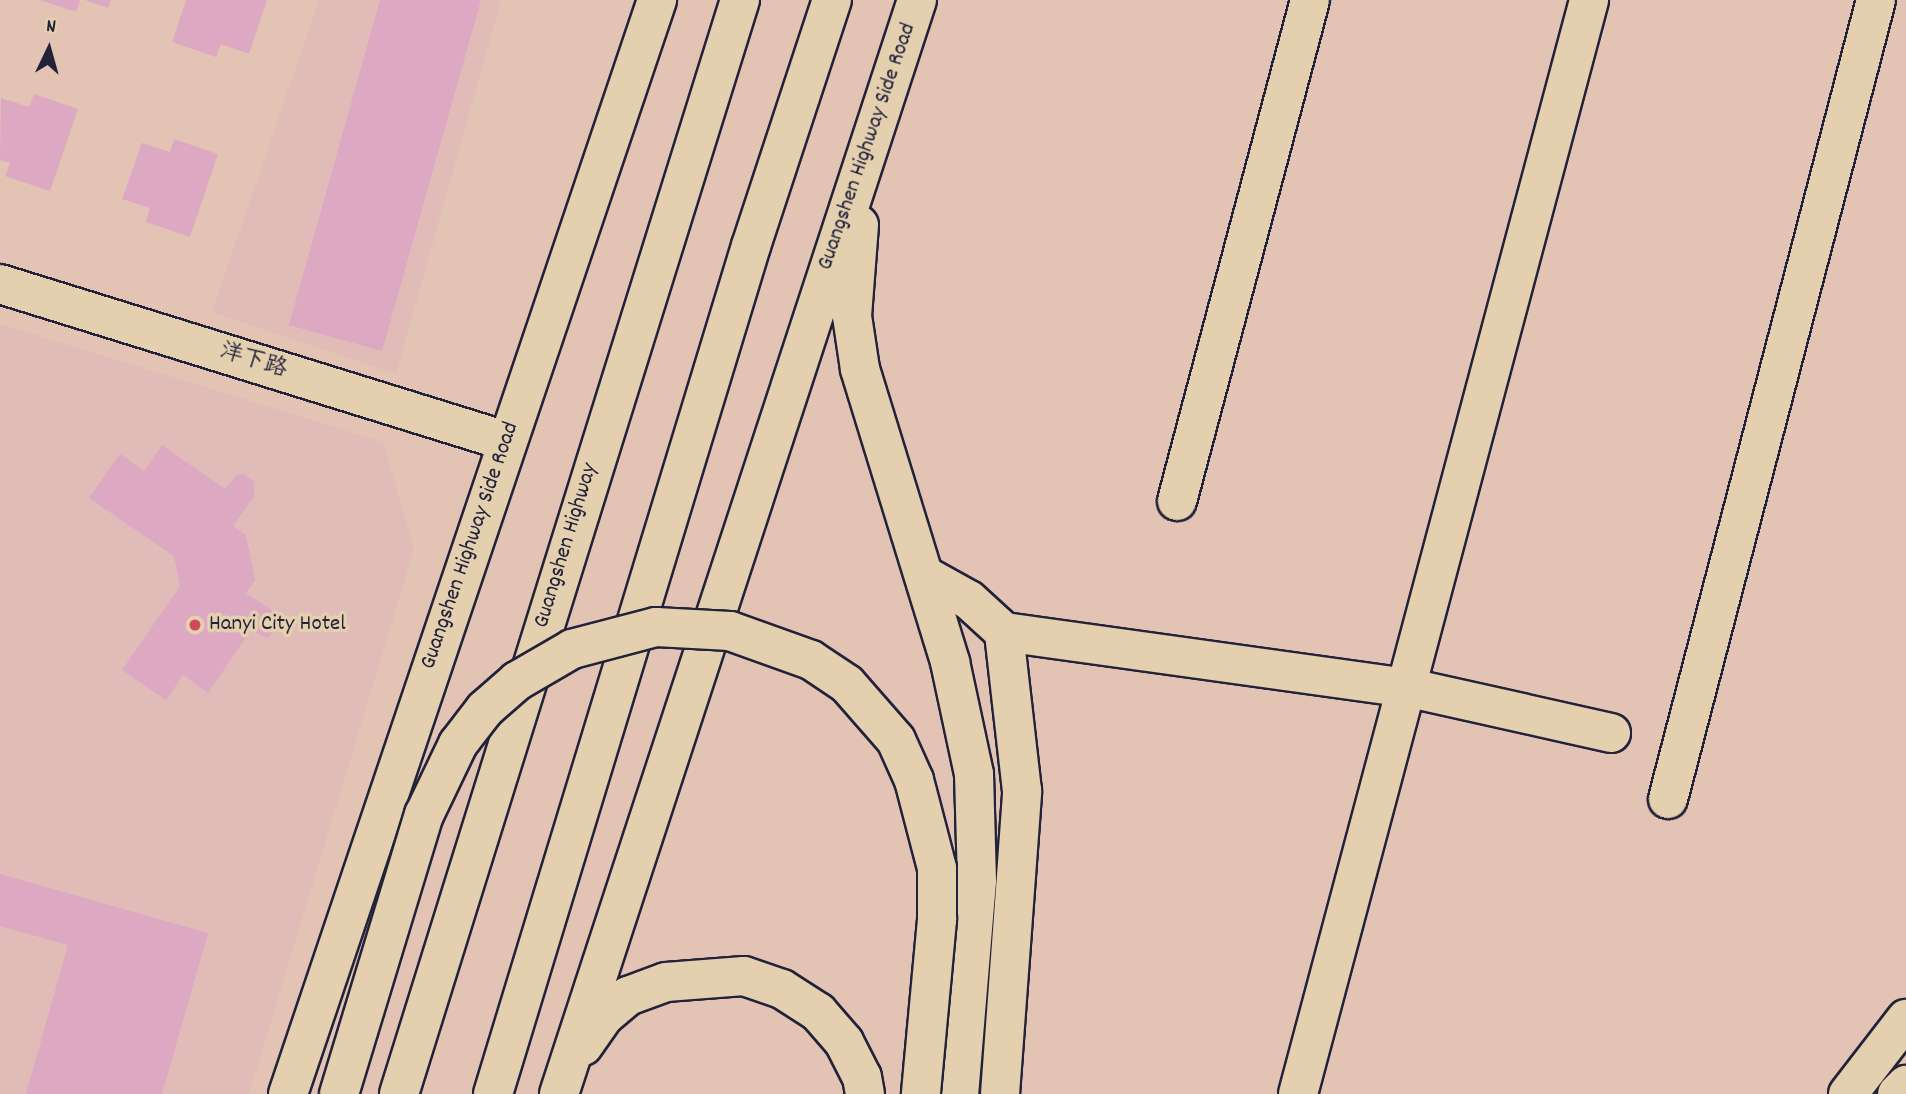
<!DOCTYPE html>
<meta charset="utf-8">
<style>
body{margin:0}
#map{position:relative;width:1906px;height:1094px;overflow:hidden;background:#e2c3b4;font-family:Dekko,"LXGW WenKai TC",sans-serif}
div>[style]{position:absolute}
.built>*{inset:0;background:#e0bbb8}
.building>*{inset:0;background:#dda8c2}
.roads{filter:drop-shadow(2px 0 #22223b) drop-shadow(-2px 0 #22223b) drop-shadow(0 2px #22223b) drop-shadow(0 -2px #22223b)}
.minor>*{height:38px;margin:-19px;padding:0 19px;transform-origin:19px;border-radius:19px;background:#e4cfae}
.major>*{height:38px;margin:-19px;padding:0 19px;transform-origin:19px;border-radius:19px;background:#e4cfae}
.highway>*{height:38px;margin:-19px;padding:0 19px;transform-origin:19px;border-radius:19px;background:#e4cfae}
.bridges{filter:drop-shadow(2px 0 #22223b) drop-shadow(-2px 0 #22223b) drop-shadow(0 2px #22223b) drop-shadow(0 -2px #22223b)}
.major-bridge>*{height:38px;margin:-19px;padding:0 19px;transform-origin:19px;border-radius:19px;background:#e4cfae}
.dots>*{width:19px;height:19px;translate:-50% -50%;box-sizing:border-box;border:4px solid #e4cfae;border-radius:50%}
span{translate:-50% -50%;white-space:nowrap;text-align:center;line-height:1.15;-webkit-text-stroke:7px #e4cfae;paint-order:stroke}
.street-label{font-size:23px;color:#22223b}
.poi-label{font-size:23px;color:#22223b}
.left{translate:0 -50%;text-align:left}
.north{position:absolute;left:14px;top:14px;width:70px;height:70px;-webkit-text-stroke:5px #e4cfae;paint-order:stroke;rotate:5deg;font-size:19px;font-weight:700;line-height:28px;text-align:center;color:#22223b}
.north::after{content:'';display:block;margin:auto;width:24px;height:32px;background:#22223b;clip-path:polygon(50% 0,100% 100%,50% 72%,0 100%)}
</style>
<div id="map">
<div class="built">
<i style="clip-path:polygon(319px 0,501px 0,396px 374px,212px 312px)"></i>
<i style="clip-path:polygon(0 324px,383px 442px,414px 549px,249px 1094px,0 1094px)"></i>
</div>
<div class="building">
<i style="clip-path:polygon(40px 0,80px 0,76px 12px)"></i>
<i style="clip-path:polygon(85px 0,111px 0,108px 8px)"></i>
<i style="clip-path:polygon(186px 0,267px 0,249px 54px,221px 44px,216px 57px,172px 42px)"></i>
<i style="clip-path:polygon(380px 0,481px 0,382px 351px,289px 325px)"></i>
<i style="clip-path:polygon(34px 94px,78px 109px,50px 191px,5px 176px,10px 163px,0 160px,1px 98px,29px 107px)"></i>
<i style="clip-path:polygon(174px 139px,218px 154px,190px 237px,146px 222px,150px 208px,122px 199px,142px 143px,170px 152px)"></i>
<i style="clip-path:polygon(162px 445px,225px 489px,236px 476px,243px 474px,254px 482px,254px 496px,233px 526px,246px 535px,255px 580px,246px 593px,276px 613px,281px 626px,267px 638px,251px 630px,208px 693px,183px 675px,166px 700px,122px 670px,180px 586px,174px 556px,89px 498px,120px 454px,144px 471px)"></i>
<i style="clip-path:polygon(0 874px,208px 933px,162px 1094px,26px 1094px,68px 945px,0 926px)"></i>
</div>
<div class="roads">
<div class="minor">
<i style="left:0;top:284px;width:530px;rotate:17.24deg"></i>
<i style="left:1177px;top:501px;width:518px;rotate:-75.13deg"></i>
<i style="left:924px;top:575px;width:51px;rotate:29.1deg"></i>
<i style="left:969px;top:600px;width:47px;rotate:42.4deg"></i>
<i style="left:1004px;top:632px;width:410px;rotate:7.9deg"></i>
<i style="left:1410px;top:688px;width:206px;rotate:12.6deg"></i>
<i style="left:1668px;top:799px;width:826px;rotate:-75.41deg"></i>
<i style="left:1000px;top:1094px;width:304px;rotate:-85.8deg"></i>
<i style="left:1022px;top:791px;width:160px;rotate:-96.5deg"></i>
<i style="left:1298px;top:1094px;width:1132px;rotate:-75.1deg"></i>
</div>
<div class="major">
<i style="left:859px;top:225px;width:91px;rotate:94.4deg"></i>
<i style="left:852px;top:316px;width:54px;rotate:81.4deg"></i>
<i style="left:860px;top:369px;width:307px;rotate:72.9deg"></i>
<i style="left:950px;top:662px;width:115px;rotate:77.9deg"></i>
<i style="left:974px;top:774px;width:107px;rotate:88.4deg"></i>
<i style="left:977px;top:881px;width:214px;rotate:94.8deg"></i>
<i style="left:583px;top:1046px;width:35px;rotate:-55deg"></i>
<i style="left:603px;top:1017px;width:33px;rotate:-40deg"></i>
<i style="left:628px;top:996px;width:40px;rotate:-20.2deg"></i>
<i style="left:666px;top:982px;width:78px;rotate:-4.4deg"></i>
<i style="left:744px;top:976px;width:40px;rotate:18.9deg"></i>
<i style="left:782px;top:989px;width:43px;rotate:32.6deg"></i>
<i style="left:818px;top:1012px;width:40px;rotate:49deg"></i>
<i style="left:844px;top:1042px;width:39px;rotate:63deg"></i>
<i style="left:862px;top:1077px;width:17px;rotate:80deg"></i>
<i style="left:288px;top:1094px;width:1155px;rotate:-71.36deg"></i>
<i style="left:559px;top:1094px;width:1151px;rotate:-71.88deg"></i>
<i style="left:1848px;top:1094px;width:95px;rotate:-52.3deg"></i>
<i style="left:1897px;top:1094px;width:13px;rotate:-45deg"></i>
</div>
<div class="highway">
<i style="left:399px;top:1094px;width:1146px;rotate:-72.69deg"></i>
<i style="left:493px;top:1094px;width:886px;rotate:-73.08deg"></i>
<i style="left:751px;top:246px;width:259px;rotate:-71.8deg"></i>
</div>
</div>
<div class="bridges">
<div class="major-bridge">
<i style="left:339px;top:1094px;width:292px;rotate:-73.1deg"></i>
<i style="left:424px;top:815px;width:79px;rotate:-64.4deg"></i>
<i style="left:458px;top:744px;width:44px;rotate:-52.4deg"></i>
<i style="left:485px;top:709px;width:43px;rotate:-41.2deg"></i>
<i style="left:517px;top:681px;width:64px;rotate:-30.2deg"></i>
<i style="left:572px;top:649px;width:87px;rotate:-14.7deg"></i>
<i style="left:656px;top:627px;width:74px;rotate:3.1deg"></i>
<i style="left:730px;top:631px;width:86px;rotate:19.7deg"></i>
<i style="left:811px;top:660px;width:43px;rotate:33.7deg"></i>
<i style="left:847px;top:684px;width:74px;rotate:48.8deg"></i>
<i style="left:896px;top:740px;width:44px;rotate:65.8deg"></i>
<i style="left:914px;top:780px;width:91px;rotate:75.4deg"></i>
<i style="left:937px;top:868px;width:52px;rotate:90deg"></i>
<i style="left:937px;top:920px;width:175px;rotate:95.3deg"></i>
</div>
</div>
<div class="dots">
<i style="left:195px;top:625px;background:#d1495b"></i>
</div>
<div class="street-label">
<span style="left:868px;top:147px;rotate:-71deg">Guangshen Highway Side Road</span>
<span style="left:253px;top:362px;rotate:17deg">洋下路</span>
<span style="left:471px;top:546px;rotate:-71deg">Guangshen Highway Side Road</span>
<span style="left:567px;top:546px;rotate:-73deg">Guangshen Highway</span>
</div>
<div class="poi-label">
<span class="left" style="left:209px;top:625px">Hanyi City Hotel</span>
</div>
<div class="north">N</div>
</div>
